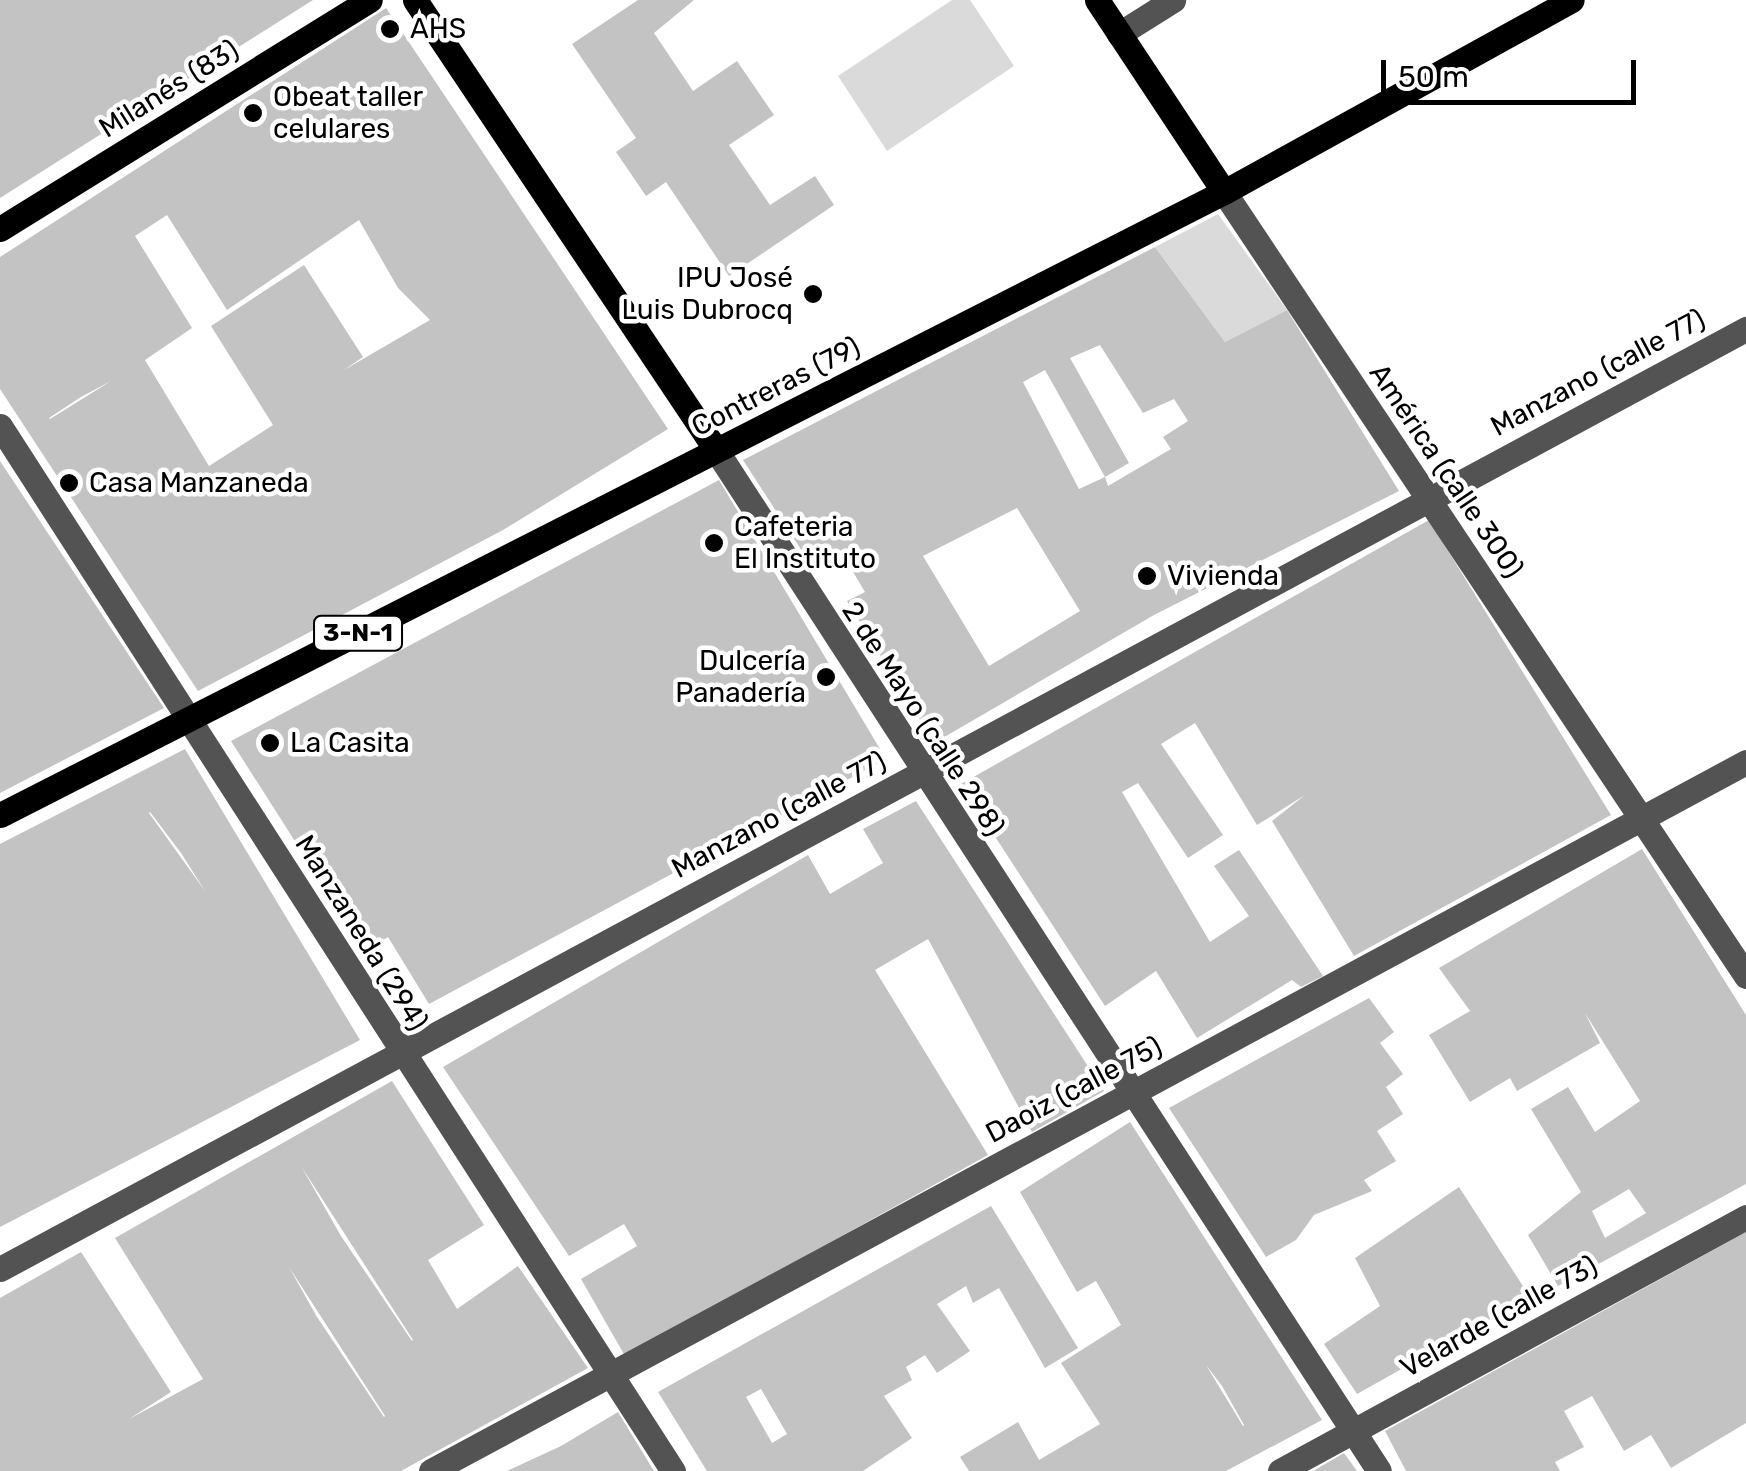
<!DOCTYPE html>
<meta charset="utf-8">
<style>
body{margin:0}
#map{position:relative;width:1746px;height:1471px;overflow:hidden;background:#fff;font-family:Rubik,sans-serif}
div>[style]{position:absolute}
.green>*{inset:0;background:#dadada}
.building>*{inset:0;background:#c3c3c3}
.minor>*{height:25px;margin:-12.5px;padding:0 12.5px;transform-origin:12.5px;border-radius:12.5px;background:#535353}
.major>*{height:25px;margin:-12.5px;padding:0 12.5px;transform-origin:12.5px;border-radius:12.5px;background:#000}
.dots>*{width:28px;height:28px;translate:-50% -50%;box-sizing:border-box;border:5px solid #fff;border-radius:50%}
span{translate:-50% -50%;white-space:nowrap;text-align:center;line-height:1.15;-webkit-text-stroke:9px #fff;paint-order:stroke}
.shield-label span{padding:2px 8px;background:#fff;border:2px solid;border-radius:8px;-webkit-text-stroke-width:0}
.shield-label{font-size:25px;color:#000;font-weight:700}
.poi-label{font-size:28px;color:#000}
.left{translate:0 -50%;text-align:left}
.right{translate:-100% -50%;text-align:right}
.street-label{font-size:28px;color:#000}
.scale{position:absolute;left:1381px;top:60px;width:255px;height:45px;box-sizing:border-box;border:5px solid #000;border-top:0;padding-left:12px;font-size:30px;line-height:35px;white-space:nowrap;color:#000;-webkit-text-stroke:8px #fff;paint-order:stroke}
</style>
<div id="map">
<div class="green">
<i style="clip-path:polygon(952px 0,970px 0,1014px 66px,887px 151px,838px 76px)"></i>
<i style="clip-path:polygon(1218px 214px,1287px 310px,1225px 342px,1155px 247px)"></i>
</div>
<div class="building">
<i style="clip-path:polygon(0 0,313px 0,0 198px)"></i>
<i style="clip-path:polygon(638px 0,694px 0,654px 33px,693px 91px,737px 61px,774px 115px,729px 145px,770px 205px,815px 176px,834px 205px,729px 276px,666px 182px,646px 196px,616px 152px,636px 138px,572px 44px)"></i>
<i style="clip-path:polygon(evenodd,386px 8px,668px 429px,503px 530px,198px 691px,0 389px,0 257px,386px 8px,167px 215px,227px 310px,359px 220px,398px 288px,430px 320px,344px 370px,363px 357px,304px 265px,211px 326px,273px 425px,209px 466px,145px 360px,192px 328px,135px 236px,167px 215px,386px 8px,111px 381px,50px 419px,49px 418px,81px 397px,111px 381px)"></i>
<i style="clip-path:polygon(evenodd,1155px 247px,1225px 342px,1287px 310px,1399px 491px,1154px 615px,934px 743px,847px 601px,865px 592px,840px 550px,811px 565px,743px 460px,1155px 247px,1100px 345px,1143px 413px,1174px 399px,1188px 421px,1163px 437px,1171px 449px,1108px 486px,1105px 477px,1129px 463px,1070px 358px,1100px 345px,1155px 247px,1045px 370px,1105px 477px,1079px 489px,1023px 382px,1045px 370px,1155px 247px,1017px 508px,1080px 611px,989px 666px,923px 556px,1017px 508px)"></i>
<i style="clip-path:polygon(0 461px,164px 708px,0 793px)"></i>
<i style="clip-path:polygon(719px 480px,886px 759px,429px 1004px,388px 937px,365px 951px,231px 741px)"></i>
<i style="clip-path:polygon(1429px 520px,1611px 815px,1354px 956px,1272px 821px,1305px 795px,1257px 825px,1195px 723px,1161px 744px,1223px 835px,1188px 858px,1138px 783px,1122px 792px,1210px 942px,1249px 916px,1214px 866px,1239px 850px,1323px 976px,1301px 987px,1292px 980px,1197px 1038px,1156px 971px,1105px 1006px,961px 784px)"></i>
<i style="clip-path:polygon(evenodd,185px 749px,360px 1040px,0 1227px,0 844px,185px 749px,150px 812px,181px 853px,205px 891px,149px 813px,150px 812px)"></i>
<i style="clip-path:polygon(916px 801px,1104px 1091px,1032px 1132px,928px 939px,875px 970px,988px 1155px,625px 1356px,581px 1279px,637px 1246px,624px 1224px,569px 1256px,443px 1067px,808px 855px,830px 894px,883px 863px,863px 829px)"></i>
<i style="clip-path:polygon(evenodd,1642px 849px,1746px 1015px,1746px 1184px,1558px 1286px,1528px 1235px,1581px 1192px,1531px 1109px,1568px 1087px,1595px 1132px,1640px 1101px,1585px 1013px,1600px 1043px,1517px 1091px,1510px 1078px,1470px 1102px,1429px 1035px,1470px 1011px,1439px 968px,1642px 849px,1629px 1189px,1646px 1213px,1605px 1238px,1592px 1211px,1629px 1189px)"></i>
<i style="clip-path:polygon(1369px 998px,1394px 1032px,1380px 1043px,1403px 1074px,1386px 1087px,1403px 1114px,1377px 1131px,1396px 1161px,1364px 1180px,1372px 1191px,1314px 1215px,1296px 1240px,1266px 1257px,1169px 1108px)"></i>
<i style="clip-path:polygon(evenodd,392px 1081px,484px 1225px,428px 1260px,457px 1309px,518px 1266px,588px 1368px,401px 1471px,0 1471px,0 1298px,81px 1252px,171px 1392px,129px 1419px,203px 1379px,115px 1238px,392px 1081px,301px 1166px,413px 1340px,412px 1341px,341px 1236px,301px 1166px,392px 1081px,289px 1267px,385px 1416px,384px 1417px,317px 1317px,289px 1267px)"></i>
<i style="clip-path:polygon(evenodd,1130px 1122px,1322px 1420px,1226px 1471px,969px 1471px,960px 1457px,1018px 1422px,1039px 1460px,1100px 1424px,1061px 1363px,1121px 1325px,1096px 1281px,1077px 1292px,1020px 1192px,1130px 1122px,1206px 1365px,1222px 1386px,1244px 1425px,1243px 1426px,1206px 1365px)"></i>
<i style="clip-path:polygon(1459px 1187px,1530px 1297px,1357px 1394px,1324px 1344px,1380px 1306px,1355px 1258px)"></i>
<i style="clip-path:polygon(evenodd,991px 1206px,1078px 1348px,1045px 1368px,999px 1288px,973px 1303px,966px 1286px,937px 1304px,970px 1351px,937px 1373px,925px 1355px,906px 1367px,912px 1380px,884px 1396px,912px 1438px,863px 1471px,707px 1471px,658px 1392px,991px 1206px,761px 1389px,787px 1434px,772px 1443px,746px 1397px,761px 1389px)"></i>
<i style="clip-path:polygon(1746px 1232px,1746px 1423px,1671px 1468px,1651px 1435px,1624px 1451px,1592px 1396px,1564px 1411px,1584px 1447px,1555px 1462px,1560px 1471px,1406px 1471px,1385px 1431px)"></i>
<i style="clip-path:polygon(618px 1412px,654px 1471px,507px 1471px,561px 1446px)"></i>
<i style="clip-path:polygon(1344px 1453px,1357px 1471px,1313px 1471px)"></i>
</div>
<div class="minor">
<i style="left:1119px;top:34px;width:64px;rotate:-32.2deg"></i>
<i style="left:1224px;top:192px;width:942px;rotate:56.34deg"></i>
<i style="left:0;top:426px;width:1243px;rotate:57.22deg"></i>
<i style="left:716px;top:450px;width:1217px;rotate:57deg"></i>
<i style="left:0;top:1269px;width:1983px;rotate:-28.3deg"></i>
<i style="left:431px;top:1471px;width:1494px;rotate:-28.33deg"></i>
<i style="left:1280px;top:1471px;width:531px;rotate:-28.59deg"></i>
</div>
<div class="major">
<i style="left:415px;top:0;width:541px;rotate:56.22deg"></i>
<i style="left:1097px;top:0;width:230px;rotate:56.5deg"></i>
<i style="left:0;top:229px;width:435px;rotate:-31.8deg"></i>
<i style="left:0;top:815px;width:1373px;rotate:-26.98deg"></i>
<i style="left:1224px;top:192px;width:397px;rotate:-28.9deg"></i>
</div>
<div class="dots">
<i style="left:390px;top:29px;background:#000"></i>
<i style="left:253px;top:113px;background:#000"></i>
<i style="left:813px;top:294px;background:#000"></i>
<i style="left:69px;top:483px;background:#000"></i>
<i style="left:714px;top:543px;background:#000"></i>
<i style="left:1147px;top:576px;background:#000"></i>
<i style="left:826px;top:677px;background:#000"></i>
<i style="left:270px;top:743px;background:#000"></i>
</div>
<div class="shield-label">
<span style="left:358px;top:633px">3-N-1</span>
</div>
<div class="poi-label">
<span class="left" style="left:410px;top:29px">AHS</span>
<span class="left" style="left:273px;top:113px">Obeat taller<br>celulares</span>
<span class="right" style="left:793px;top:294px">IPU José<br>Luis Dubrocq</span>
<span class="left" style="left:89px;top:483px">Casa Manzaneda</span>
<span class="left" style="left:734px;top:543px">Cafeteria<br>El Instituto</span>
<span class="left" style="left:1167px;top:576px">Vivienda</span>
<span class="right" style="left:806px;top:677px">Dulcería<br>Panadería</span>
<span class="left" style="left:290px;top:743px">La Casita</span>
</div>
<div class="street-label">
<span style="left:169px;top:89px;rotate:-32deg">Milanés (83)</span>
<span style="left:1598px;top:373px;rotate:-28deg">Manzano (calle 77)</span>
<span style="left:776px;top:387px;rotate:-27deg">Contreras (79)</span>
<span style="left:1446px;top:471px;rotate:56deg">América (calle 300)</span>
<span style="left:923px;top:719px;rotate:57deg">2 de Mayo (calle 298)</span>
<span style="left:779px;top:815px;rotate:-28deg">Manzano (calle 77)</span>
<span style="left:361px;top:933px;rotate:58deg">Manzaneda (294)</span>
<span style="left:1074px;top:1090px;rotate:-28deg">Daoiz (calle 75)</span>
<span style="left:1499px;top:1317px;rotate:-29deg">Velarde (calle 73)</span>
</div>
<div class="scale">50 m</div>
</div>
